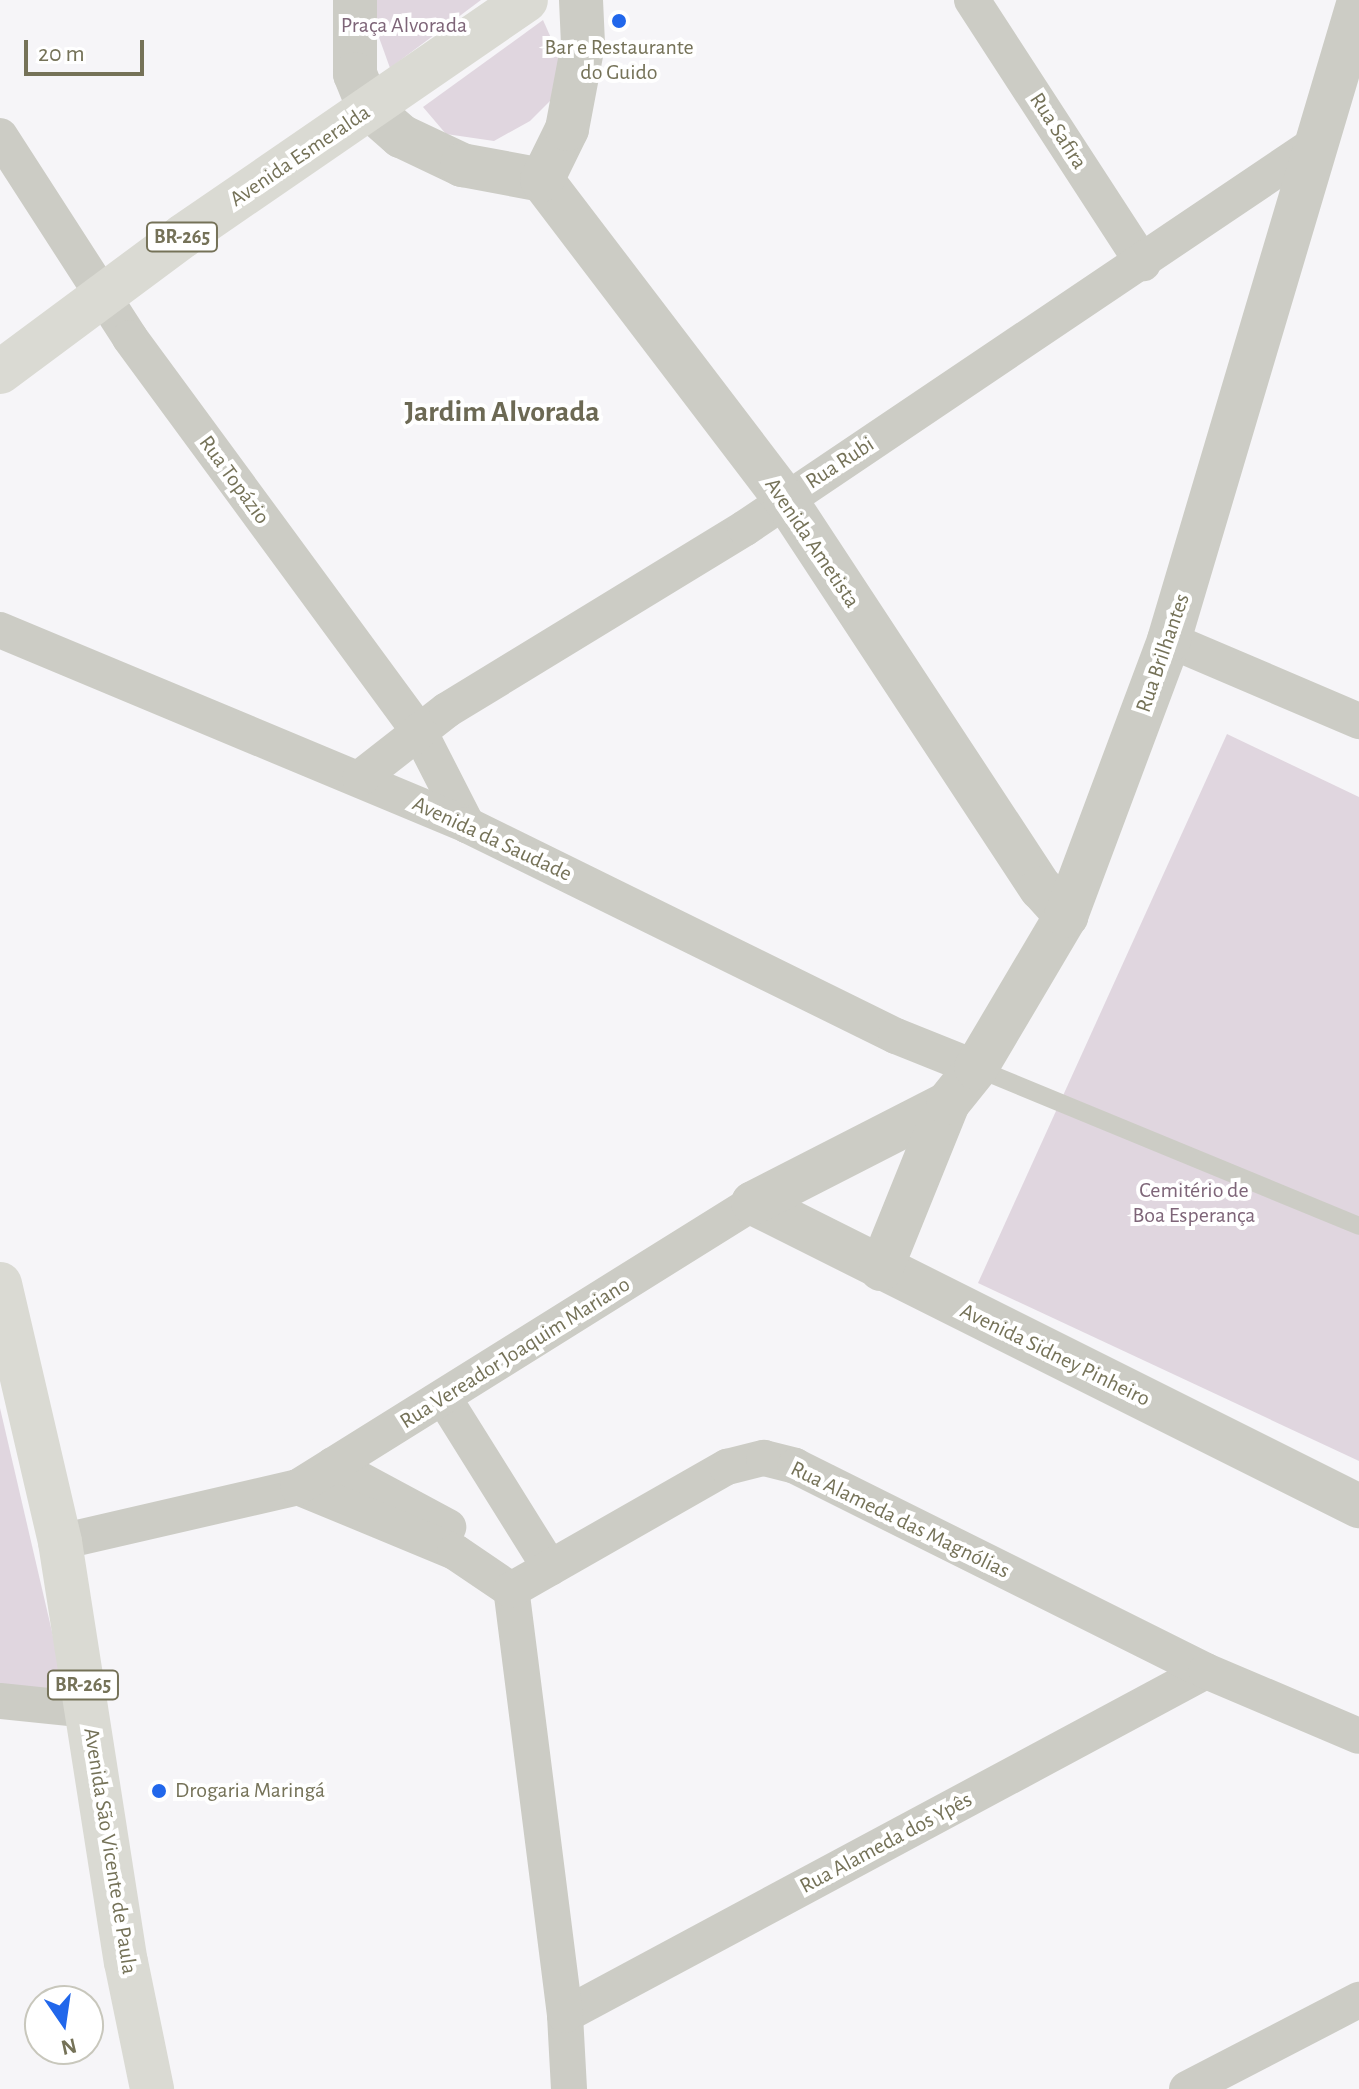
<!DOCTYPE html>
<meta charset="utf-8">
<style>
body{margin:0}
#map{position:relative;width:1359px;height:2089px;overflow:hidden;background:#f6f5f8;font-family:"Alegreya Sans",sans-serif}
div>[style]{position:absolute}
.green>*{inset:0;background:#e0d6df}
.service>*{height:18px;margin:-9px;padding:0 9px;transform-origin:9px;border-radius:9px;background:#ccccc5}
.minor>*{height:36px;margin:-18px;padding:0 18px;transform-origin:18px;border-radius:18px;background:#ccccc5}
.tertiary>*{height:44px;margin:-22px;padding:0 22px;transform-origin:22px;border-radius:22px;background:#ccccc5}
.primary>*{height:44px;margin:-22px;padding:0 22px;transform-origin:22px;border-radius:22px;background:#dadad3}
.dots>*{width:22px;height:22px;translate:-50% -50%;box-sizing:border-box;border:4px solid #fff;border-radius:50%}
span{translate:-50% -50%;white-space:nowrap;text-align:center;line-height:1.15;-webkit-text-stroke:8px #fff;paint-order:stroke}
.shield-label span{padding:2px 6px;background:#fff;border:2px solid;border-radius:6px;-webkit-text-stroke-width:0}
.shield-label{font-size:20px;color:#757258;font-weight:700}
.park-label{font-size:22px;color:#7e6578}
.poi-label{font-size:22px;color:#757258}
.left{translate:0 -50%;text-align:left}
.street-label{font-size:22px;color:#757258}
.district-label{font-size:30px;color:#6c6954;font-weight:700}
.north{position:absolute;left:24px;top:1985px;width:80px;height:80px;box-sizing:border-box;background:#fff;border:2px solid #c8c7bc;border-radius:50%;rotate:167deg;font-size:22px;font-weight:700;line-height:32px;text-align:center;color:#757258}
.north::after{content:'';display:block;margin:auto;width:28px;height:36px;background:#2167eb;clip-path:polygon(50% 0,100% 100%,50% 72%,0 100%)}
.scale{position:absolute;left:24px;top:40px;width:120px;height:36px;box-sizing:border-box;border:4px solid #757258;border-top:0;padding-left:10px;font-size:24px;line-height:28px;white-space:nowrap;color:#757258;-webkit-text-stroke:6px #fff;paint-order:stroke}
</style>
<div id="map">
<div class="green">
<i style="clip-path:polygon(377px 0,481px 0,390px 68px,372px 18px)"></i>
<i style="clip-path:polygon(543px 20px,559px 56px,553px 98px,530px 121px,494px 141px,446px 134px,423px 107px)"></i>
<i style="clip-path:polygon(1227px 734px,1359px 797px,1359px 1461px,978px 1283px)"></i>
<i style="clip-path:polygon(0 1408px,66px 1692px,0 1684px)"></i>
</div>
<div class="service">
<i style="left:976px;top:1068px;width:414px;rotate:22.4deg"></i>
</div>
<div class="minor">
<i style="left:972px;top:0;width:314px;rotate:57deg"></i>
<i style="left:0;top:136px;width:240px;rotate:57.2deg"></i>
<i style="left:130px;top:338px;width:488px;rotate:53.7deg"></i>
<i style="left:419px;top:731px;width:106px;rotate:62.9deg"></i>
<i style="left:0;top:630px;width:506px;rotate:22.66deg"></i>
<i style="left:467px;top:825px;width:478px;rotate:26.2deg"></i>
<i style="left:896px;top:1036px;width:86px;rotate:21.8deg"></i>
<i style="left:1169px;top:640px;width:207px;rotate:23.1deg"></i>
<i style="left:360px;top:778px;width:110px;rotate:-38deg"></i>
<i style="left:447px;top:710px;width:349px;rotate:-31.4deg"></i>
<i style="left:745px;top:528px;width:691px;rotate:-33.97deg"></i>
<i style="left:445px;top:1400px;width:198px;rotate:58deg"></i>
<i style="left:333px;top:1465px;width:131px;rotate:28.3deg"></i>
<i style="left:298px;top:1487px;width:170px;rotate:22.5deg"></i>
<i style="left:455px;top:1552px;width:68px;rotate:34.2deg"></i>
<i style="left:60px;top:1542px;width:244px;rotate:-13deg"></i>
<i style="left:298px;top:1487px;width:536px;rotate:-31.97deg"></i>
<i style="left:0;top:1701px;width:87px;rotate:5.9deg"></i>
<i style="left:565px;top:2015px;width:727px;rotate:-28.22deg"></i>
<i style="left:569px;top:2089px;width:74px;rotate:-93.1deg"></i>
<i style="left:565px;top:2015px;width:428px;rotate:-97.2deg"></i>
<i style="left:511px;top:1590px;width:249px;rotate:-29.7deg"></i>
<i style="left:727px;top:1467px;width:38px;rotate:-14deg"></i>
<i style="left:764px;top:1458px;width:32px;rotate:14deg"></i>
<i style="left:795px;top:1466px;width:459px;rotate:26.5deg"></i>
<i style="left:1206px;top:1671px;width:166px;rotate:23deg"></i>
<i style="left:1187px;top:2089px;width:194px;rotate:-27.4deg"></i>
</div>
<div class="tertiary">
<i style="left:355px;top:0;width:74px;rotate:90deg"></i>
<i style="left:355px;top:74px;width:37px;rotate:68deg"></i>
<i style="left:369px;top:108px;width:43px;rotate:41.2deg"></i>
<i style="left:401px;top:136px;width:68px;rotate:25.4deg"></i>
<i style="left:462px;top:165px;width:81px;rotate:10.6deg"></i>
<i style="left:542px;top:180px;width:401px;rotate:52.7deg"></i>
<i style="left:785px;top:499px;width:466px;rotate:56.7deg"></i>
<i style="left:1041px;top:888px;width:38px;rotate:48deg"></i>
<i style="left:542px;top:180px;width:57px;rotate:-63.9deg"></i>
<i style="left:567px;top:129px;width:86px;rotate:-79.3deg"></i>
<i style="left:583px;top:44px;width:44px;rotate:-92.6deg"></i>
<i style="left:753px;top:1203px;width:678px;rotate:26.57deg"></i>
<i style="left:753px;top:1203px;width:219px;rotate:-27.1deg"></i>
<i style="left:881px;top:1269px;width:179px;rotate:-68deg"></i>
<i style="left:948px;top:1103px;width:45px;rotate:-51.3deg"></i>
<i style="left:976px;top:1068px;width:177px;rotate:-59.4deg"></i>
<i style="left:1066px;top:916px;width:295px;rotate:-69.5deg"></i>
<i style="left:1169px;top:640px;width:667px;rotate:-73.44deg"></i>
</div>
<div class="primary">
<i style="left:0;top:372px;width:228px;rotate:-36.6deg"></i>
<i style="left:183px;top:236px;width:416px;rotate:-34.5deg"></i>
<i style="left:0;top:1284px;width:265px;rotate:76.9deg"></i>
<i style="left:60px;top:1542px;width:425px;rotate:81.1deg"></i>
<i style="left:126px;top:1962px;width:130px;rotate:78.4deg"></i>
</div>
<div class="dots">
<i style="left:619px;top:21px;background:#2167eb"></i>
<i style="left:159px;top:1791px;background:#2167eb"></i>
</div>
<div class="shield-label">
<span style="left:182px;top:237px">BR-265</span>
<span style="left:83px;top:1685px">BR-265</span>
</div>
<div class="park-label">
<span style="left:404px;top:26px">Praça Alvorada</span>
<span style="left:1194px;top:1203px">Cemitério de<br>Boa Esperança</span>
</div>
<div class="poi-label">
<span style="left:619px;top:60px">Bar e Restaurante<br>do Guido</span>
<span class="left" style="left:175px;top:1791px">Drogaria Maringá</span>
</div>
<div class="street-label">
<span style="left:1058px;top:131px;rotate:57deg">Rua Safira</span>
<span style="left:300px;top:156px;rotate:-34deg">Avenida Esmeralda</span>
<span style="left:840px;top:463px;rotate:-33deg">Rua Rubi</span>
<span style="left:234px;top:480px;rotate:54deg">Rua Topázio</span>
<span style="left:812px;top:543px;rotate:56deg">Avenida Ametista</span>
<span style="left:1163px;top:653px;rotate:-71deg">Rua Brilhantes</span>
<span style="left:492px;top:839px;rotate:25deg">Avenida da Saudade</span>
<span style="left:515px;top:1353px;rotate:-32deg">Rua Vereador Joaquim Mariano</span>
<span style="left:1055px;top:1355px;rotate:26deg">Avenida Sidney Pinheiro</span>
<span style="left:900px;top:1520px;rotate:26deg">Rua Alameda das Magnólias</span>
<span style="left:886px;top:1843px;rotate:-28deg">Rua Alameda dos Ypês</span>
<span style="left:110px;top:1851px;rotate:81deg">Avenida São Vicente de Paula</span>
</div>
<div class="district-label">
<span style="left:502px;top:412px">Jardim Alvorada</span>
</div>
<div class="north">N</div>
<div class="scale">20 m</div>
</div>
